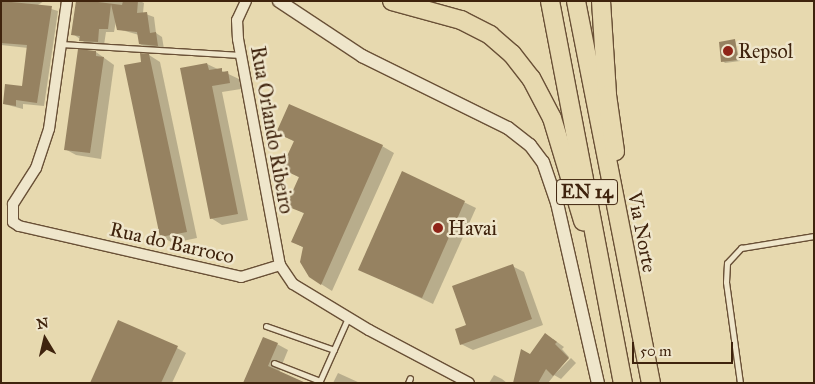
<!DOCTYPE html>
<style>
body{margin:0}
#map{position:relative;width:815px;height:384px;overflow:hidden;background:#e7d9af;font-family:"IM FELL Great Primer",serif}
div>[style]{position:absolute}
.shadow>*{inset:0;background:#0003}
.building>*{inset:0;background:#968261}
.roads{filter:drop-shadow(1px 0 #695036) drop-shadow(-1px 0 #695036) drop-shadow(0 1px #695036) drop-shadow(0 -1px #695036)}
.service>*{height:5px;margin:-2.5px;padding:0 2.5px;transform-origin:2.5px;border-radius:2.5px;background:#efe6cb}
.minor>*{height:10px;margin:-5px;padding:0 5px;transform-origin:5px;border-radius:5px;background:#efe6cb}
.tertiary>*{height:12px;margin:-6px;padding:0 6px;transform-origin:6px;border-radius:6px;background:#efe6cb}
.trunk>*{height:18px;margin:-9px;padding:0 9px;transform-origin:9px;border-radius:9px;background:#e7d9af}
.dots>*{width:14px;height:14px;translate:-50% -50%;box-sizing:border-box;border:2px solid #efe6cb;border-radius:50%}
span{translate:-50% -50%;white-space:nowrap;text-align:center;line-height:1.15;-webkit-text-stroke:5px #efe6cb;paint-order:stroke}
.shield-label span{padding:1px 4px;background:#efe6cb;border:1px solid;border-radius:4px;-webkit-text-stroke-width:0}
.shield-label{font-size:19px;color:#3f230d;font-weight:700}
.poi-label{font-size:20px;color:#3f230d}
.left{translate:0 -50%;text-align:left}
.street-label{font-size:20px;color:#3f230d}
.frame{position:absolute;inset:0;border:2px solid #3f230d;pointer-events:none}
.north{position:absolute;left:20px;top:314px;width:50px;height:50px;-webkit-text-stroke:4px #efe6cb;paint-order:stroke;rotate:351deg;font-size:14px;font-weight:700;line-height:20px;text-align:center;color:#3f230d}
.north::after{content:'';display:block;margin:auto;width:18px;height:22px;background:#3f230d;clip-path:polygon(50% 0,100% 100%,50% 72%,0 100%)}
.scale{position:absolute;left:632px;top:342px;width:101px;height:22px;box-sizing:border-box;border:2px solid #3f230d;border-top:0;padding-left:6px;font-size:15px;line-height:18px;white-space:nowrap;color:#3f230d;-webkit-text-stroke:4px #efe6cb;paint-order:stroke}
</style>
<div id="map">
<div class="shadow">
<i style="clip-path:polygon(1px 1px,44px 1px,38px 5px,58px 11px,44px 106px,23px 104px,23px 109px,4px 104px,23px 88px,28px 48px,1px 45px)"></i>
<i style="clip-path:polygon(78px 1px,140px 1px,144px 3px,143px 13px,154px 17px,156px 33px,162px 37px,164px 49px,147px 48px,140px 44px,139px 35px,118px 29px,116px 21px,114px 32px,106px 32px,104px 45px,87px 44px,73px 34px)"></i>
<i style="clip-path:polygon(735px 41px,740px 61px,725px 63px,723px 61px)"></i>
<i style="clip-path:polygon(96px 52px,114px 65px,101px 159px,76px 155px,65px 149px)"></i>
<i style="clip-path:polygon(149px 55px,160px 62px,197px 238px,173px 243px,162px 237px,142px 63px)"></i>
<i style="clip-path:polygon(207px 64px,239px 79px,241px 89px,222px 92px,248px 220px,222px 225px,211px 218px)"></i>
<i style="clip-path:polygon(278px 133px,382px 146px,394px 153px,332px 291px,321px 284px,304px 248px,292px 241px,305px 214px,288px 205px,300px 178px,283px 168px,295px 142px)"></i>
<i style="clip-path:polygon(402px 172px,476px 208px,433px 304px,359px 269px)"></i>
<i style="clip-path:polygon(512px 266px,524px 272px,543px 325px,473px 350px,461px 344px,467px 326px)"></i>
<i style="clip-path:polygon(553px 339px,564px 347px,562px 349px,569px 357px,548px 383px,515px 383px,530px 355px)"></i>
<i style="clip-path:polygon(277px 344px,288px 350px,279px 372px,244px 383px)"></i>
<i style="clip-path:polygon(177px 348px,186px 353px,172px 383px,92px 383px)"></i>
<i style="clip-path:polygon(571px 358px,576px 363px,561px 379px,554px 375px)"></i>
<i style="clip-path:polygon(338px 373px,360px 383px,333px 383px)"></i>
<i style="clip-path:polygon(494px 375px,502px 379px,507px 383px,489px 383px)"></i>
</div>
<div class="building">
<i style="clip-path:polygon(1px 1px,52px 6px,37px 103px,16px 100px,16px 106px,3px 104px,5px 84px,22px 86px,27px 45px,1px 43px)"></i>
<i style="clip-path:polygon(76px 1px,90px 1px,122px 5px,123px 1px,138px 1px,137px 13px,147px 12px,150px 33px,156px 32px,158px 46px,139px 44px,137px 32px,117px 30px,111px 4px,108px 29px,99px 29px,98px 42px,79px 41px,80px 36px,71px 35px)"></i>
<i style="clip-path:polygon(735px 39px,738px 60px,721px 62px,719px 42px)"></i>
<i style="clip-path:polygon(78px 49px,96px 51px,96px 56px,104px 57px,90px 153px,64px 150px)"></i>
<i style="clip-path:polygon(140px 53px,149px 54px,187px 232px,160px 237px,124px 65px,141px 62px)"></i>
<i style="clip-path:polygon(207px 63px,209px 70px,222px 68px,222px 72px,228px 71px,230px 83px,212px 86px,238px 214px,210px 219px,180px 68px)"></i>
<i style="clip-path:polygon(289px 104px,383px 145px,321px 285px,309px 277px,300px 262px,303px 247px,291px 242px,304px 213px,286px 206px,299px 177px,281px 169px,294px 141px,276px 133px)"></i>
<i style="clip-path:polygon(402px 171px,465px 201px,422px 298px,358px 270px)"></i>
<i style="clip-path:polygon(513px 264px,532px 319px,460px 345px,455px 329px,466px 325px,452px 286px)"></i>
<i style="clip-path:polygon(118px 320px,178px 346px,161px 383px,90px 383px)"></i>
<i style="clip-path:polygon(545px 333px,557px 342px,555px 344px,569px 358px,553px 376px,546px 369px,538px 383px,513px 383px,521px 349px,530px 354px)"></i>
<i style="clip-path:polygon(263px 337px,278px 343px,268px 366px,306px 383px,243px 383px)"></i>
</div>
<div class="roads">
<div class="service">
<i style="left:61px;top:44px;width:180px;rotate:3.5deg"></i>
<i style="left:266px;top:326px;width:72px;rotate:19.4deg"></i>
<i style="left:274px;top:363px;width:49px;rotate:21.4deg"></i>
<i style="left:319px;top:383px;width:71px;rotate:-66deg"></i>
<i style="left:408px;top:383px;width:5px;rotate:-68deg"></i>
<i style="left:740px;top:383px;width:102px;rotate:-97.9deg"></i>
<i style="left:726px;top:282px;width:19px;rotate:-87deg"></i>
<i style="left:727px;top:263px;width:21px;rotate:-47deg"></i>
<i style="left:741px;top:248px;width:74px;rotate:-9.3deg"></i>
</div>
<div class="minor">
<i style="left:67px;top:1px;width:129px;rotate:98deg"></i>
<i style="left:49px;top:129px;width:41px;rotate:108.4deg"></i>
<i style="left:36px;top:168px;width:43px;rotate:122.6deg"></i>
<i style="left:13px;top:204px;width:18px;rotate:90deg"></i>
<i style="left:13px;top:222px;width:7px;rotate:34deg"></i>
<i style="left:19px;top:226px;width:228px;rotate:12.9deg"></i>
<i style="left:241px;top:277px;width:41px;rotate:-17.1deg"></i>
<i style="left:246px;top:1px;width:21px;rotate:115deg"></i>
<i style="left:237px;top:20px;width:19px;rotate:87deg"></i>
<i style="left:238px;top:39px;width:230px;rotate:79.5deg"></i>
<i style="left:280px;top:265px;width:23px;rotate:56deg"></i>
<i style="left:293px;top:284px;width:89px;rotate:31.2deg"></i>
<i style="left:369px;top:330px;width:113px;rotate:27.9deg"></i>
</div>
<div class="tertiary">
<i style="left:279px;top:1px;width:100px;rotate:33.5deg"></i>
<i style="left:362px;top:56px;width:163px;rotate:26.3deg"></i>
<i style="left:508px;top:128px;width:28px;rotate:38deg"></i>
<i style="left:530px;top:145px;width:21px;rotate:53deg"></i>
<i style="left:543px;top:162px;width:43px;rotate:71.1deg"></i>
<i style="left:557px;top:203px;width:185px;rotate:77.2deg"></i>
</div>
<div class="trunk">
<i style="left:392px;top:1px;width:72px;rotate:15.4deg"></i>
<i style="left:461px;top:20px;width:33px;rotate:27deg"></i>
<i style="left:490px;top:35px;width:29px;rotate:41deg"></i>
<i style="left:512px;top:54px;width:31px;rotate:52deg"></i>
<i style="left:531px;top:78px;width:45px;rotate:62.3deg"></i>
<i style="left:552px;top:118px;width:108px;rotate:73.2deg"></i>
<i style="left:550px;top:1px;width:389px;rotate:79.2deg"></i>
<i style="left:576px;top:1px;width:389px;rotate:78.9deg"></i>
<i style="left:601px;top:1px;width:94px;rotate:86.3deg"></i>
<i style="left:607px;top:95px;width:57px;rotate:81.9deg"></i>
</div>
</div>
<div class="dots">
<i style="left:728px;top:51px;background:#8f2418"></i>
<i style="left:438px;top:228px;background:#8f2418"></i>
</div>
<div class="shield-label">
<span style="left:587px;top:192px">EN 14</span>
</div>
<div class="poi-label">
<span class="left" style="left:738px;top:51px">Repsol</span>
<span class="left" style="left:448px;top:228px">Havai</span>
</div>
<div class="street-label">
<span style="left:272px;top:130px;rotate:80deg">Rua Orlando Ribeiro</span>
<span style="left:642px;top:232px;rotate:79deg">Via Norte</span>
<span style="left:172px;top:243px;rotate:13deg">Rua do Barroco</span>
</div>
<div class="frame"></div>
<div class="north">N</div>
<div class="scale">50 m</div>
</div>
